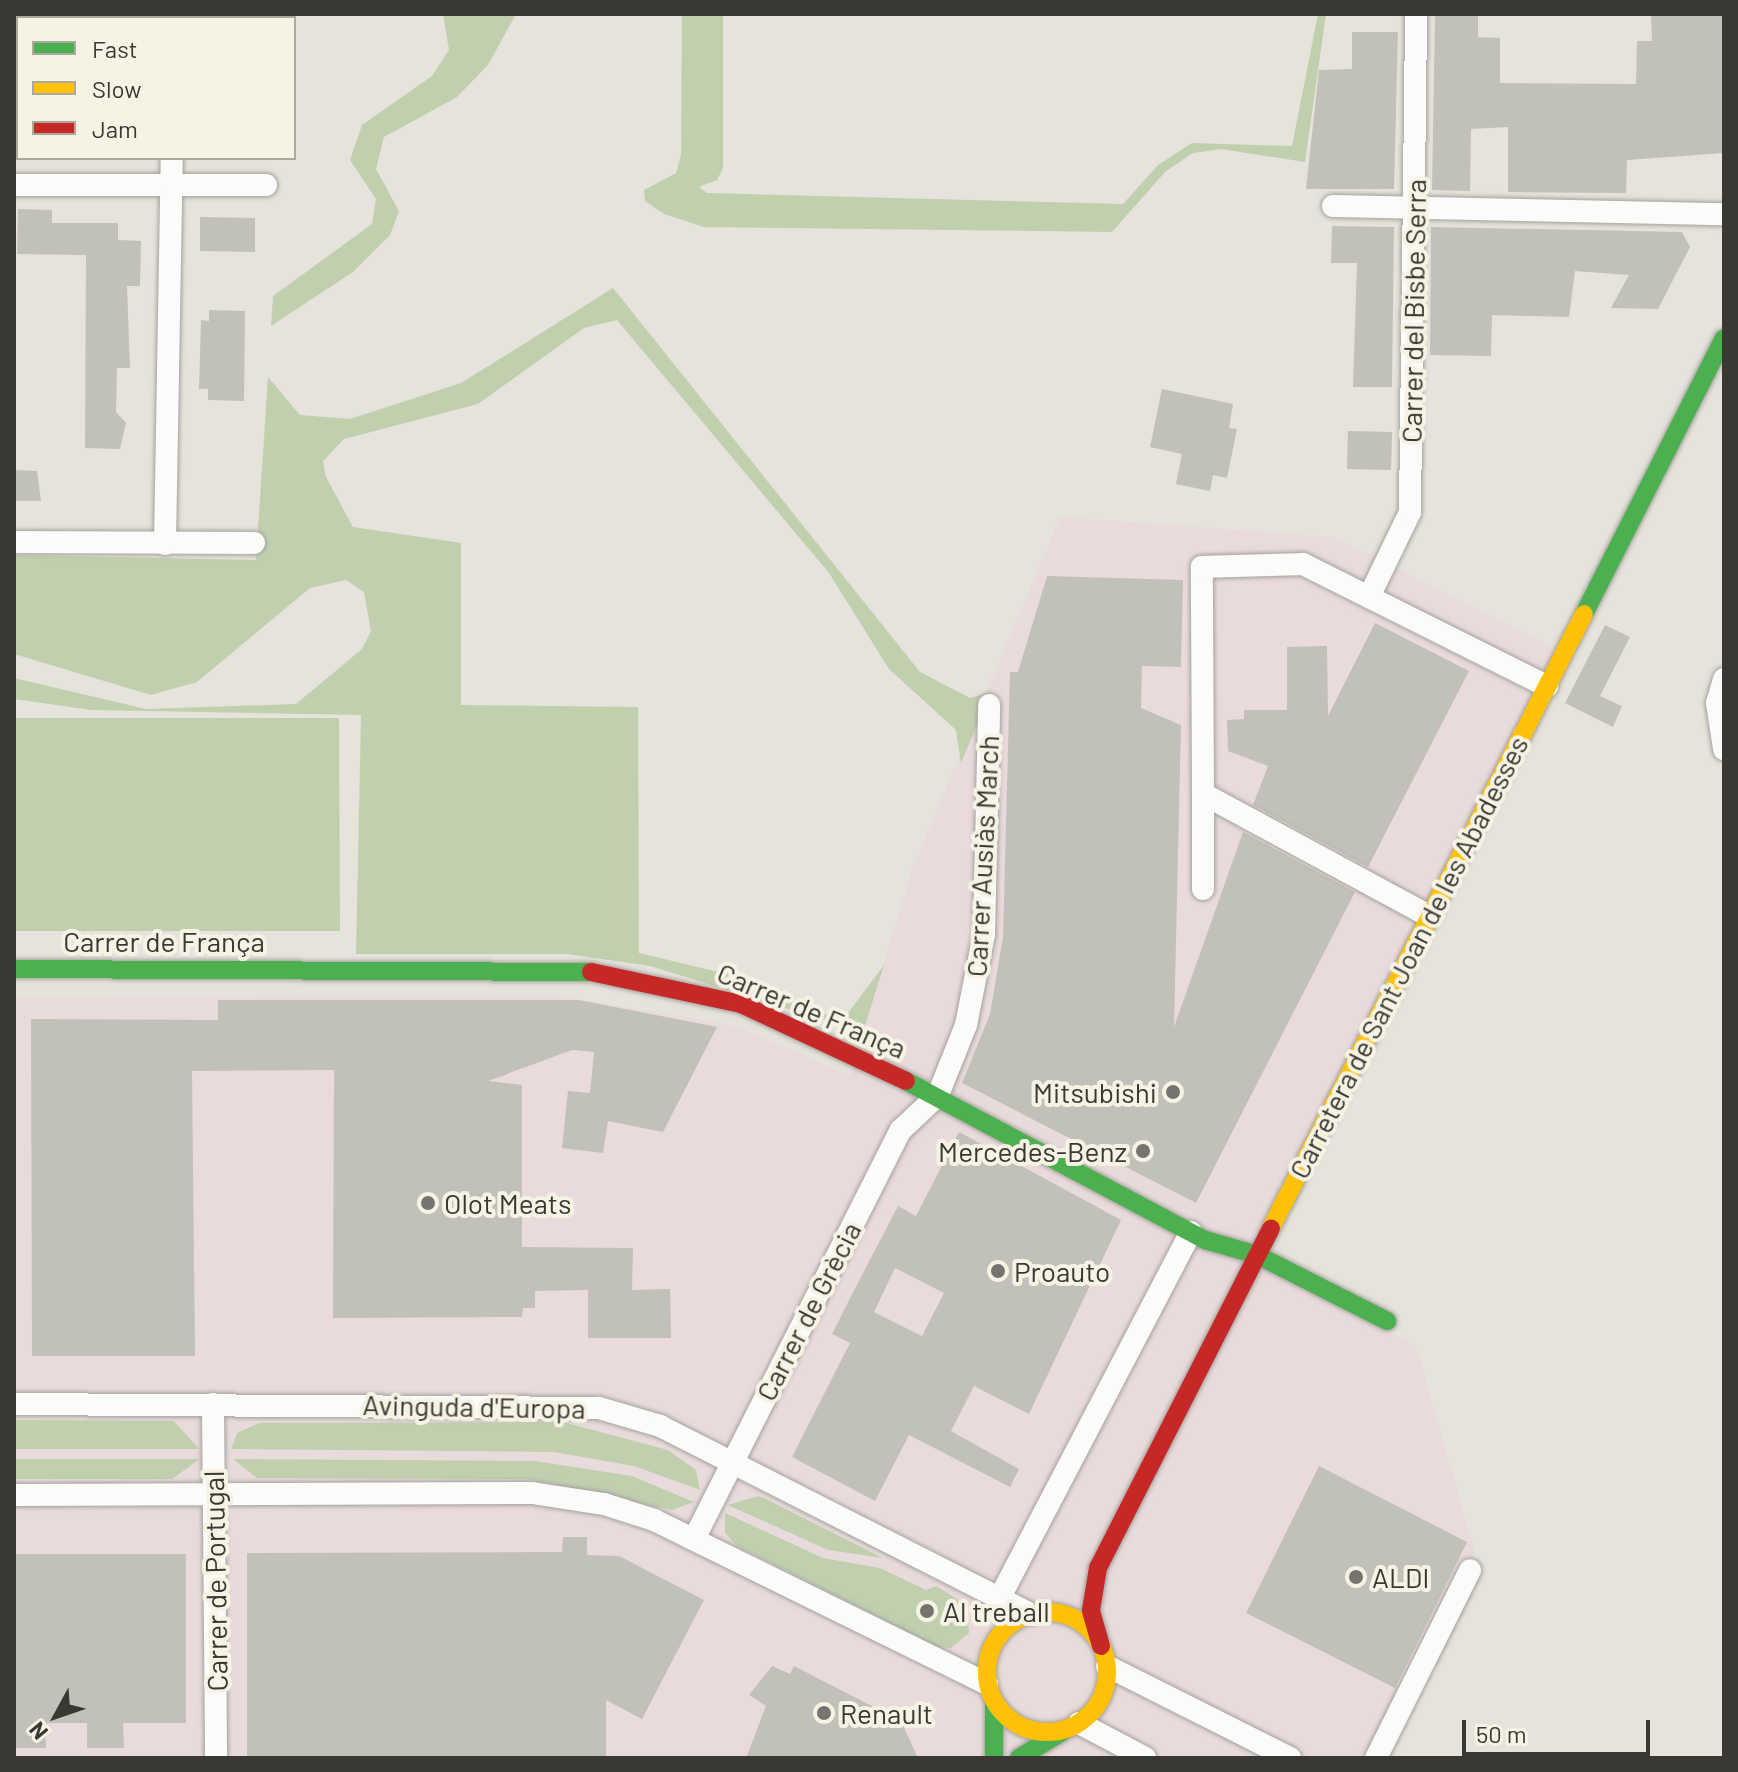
<!DOCTYPE html>
<meta charset="utf-8">
<style>
body{margin:0}
#map{position:relative;width:1738px;height:1772px;overflow:hidden;background:#e5e3db;font-family:Barlow,sans-serif}
div>[style]{position:absolute}
.industrial>*{inset:0;background:#e9dbdb}
.green>*{inset:0;background:#c0d0af}
.building>*{inset:0;background:#c1c0b9}
.roads{filter:drop-shadow(0 0 2px #a4a29c) drop-shadow(0 0 2px #a4a29c)}
.street>*{height:22px;margin:-11px;padding:0 11px;transform-origin:11px;border-radius:11px;background:#fbfbfa}
.fast>*{height:18px;margin:-9px;padding:0 9px;transform-origin:9px;border-radius:9px;background:#4caf50}
.slow>*{height:18px;margin:-9px;padding:0 9px;transform-origin:9px;border-radius:9px;background:#ffc107}
.slow>.ring{margin:-9px;padding:0;box-sizing:content-box;background:none;border:18px solid #ffc107;border-radius:50%}
.jam>*{height:18px;margin:-9px;padding:0 9px;transform-origin:9px;border-radius:9px;background:#c62828}
.dots>*{width:22px;height:22px;translate:-50% -50%;box-sizing:border-box;border:4px solid #f6f3e4;border-radius:50%}
span{translate:-50% -50%;white-space:nowrap;text-align:center;line-height:1.15;-webkit-text-stroke:8px #f6f3e4;paint-order:stroke}
.street-label{font-size:28px;color:#3a3833}
.poi-label{font-size:28px;color:#3a3833}
.right{translate:-100% -50%;text-align:right}
.left{translate:0 -50%;text-align:left}
.frame{position:absolute;inset:0;border:16px solid #3a3833;pointer-events:none}
.legend{position:absolute;left:16px;top:16px;width:280px;height:144px;box-sizing:border-box;background:#f6f3e4;border:2px solid #aba89d;margin:0;padding:10px 14px;list-style:none;font-size:24px;color:#3a3833}
.legend li{display:flex;align-items:center;gap:16px;height:40px}
.legend b{width:40px;border:2px solid #aba89d}
.north{position:absolute;left:16px;top:1676px;width:80px;height:80px;-webkit-text-stroke:6px #f6f3e4;paint-order:stroke;rotate:230deg;font-size:22px;font-weight:700;line-height:32px;text-align:center;color:#3a3833}
.north::after{content:'';display:block;margin:auto;width:28px;height:36px;background:#3a3833;clip-path:polygon(50% 0,100% 100%,50% 72%,0 100%)}
.scale{position:absolute;left:1462px;top:1720px;width:188px;height:36px;box-sizing:border-box;border:4px solid #3a3833;border-top:0;padding-left:10px;font-size:24px;line-height:28px;white-space:nowrap;color:#3a3833;-webkit-text-stroke:6px #f6f3e4;paint-order:stroke}
</style>
<div id="map">
<div class="industrial">
<div style="clip-path:polygon(1060px 517px,1334px 537px,1564px 653px,1253px 1264px,1416px 1346px,1475px 1553px,1367px 1758px,14px 1758px,14px 997px,555px 995px,737px 1026px,849px 1075px,913px 867px)"></div>
</div>
<div class="green">
<div style="clip-path:polygon(443px 14px,516px 14px,488px 65px,457px 97px,384px 137px,376px 169px,399px 211px,390px 235px,353px 272px,271px 326px,273px 296px,372px 224px,376px 199px,350px 160px,362px 125px,432px 76px,449px 50px)"></div>
<div style="clip-path:polygon(682px 14px,723px 14px,723px 168px,717px 180px,699px 187px,707px 193px,1123px 204px,1158px 165px,1192px 143px,1292px 146px,1318px 14px,1326px 14px,1305px 162px,1221px 149px,1193px 153px,1166px 171px,1112px 232px,704px 227px,664px 214px,645px 201px,644px 190px,676px 173px,681px 155px)"></div>
<div style="clip-path:polygon(613px 288px,920px 672px,970px 698px,991px 692px,961px 763px,956px 730px,889px 669px,829px 573px,617px 320px,584px 328px,478px 404px,344px 439px,323px 461px,326px 477px,353px 527px,461px 543px,461px 705px,638px 707px,639px 953px,731px 975px,842px 1021px,884px 965px,863px 1032px,650px 966px,567px 954px,356px 954px,361px 715px,91px 710px,14px 699px,14px 678px,146px 709px,296px 704px,362px 649px,371px 631px,364px 592px,346px 580px,310px 588px,197px 682px,151px 695px,14px 654px,14px 555px,256px 560px,268px 377px,300px 415px,350px 419px,461px 383px)"></div>
<div style="clip-path:polygon(14px 718px,339px 718px,340px 931px,14px 931px)"></div>
<div style="clip-path:polygon(14px 1420px,174px 1421px,199px 1449px,14px 1449px)"></div>
<div style="clip-path:polygon(563px 1422px,668px 1450px,696px 1470px,700px 1490px,634px 1466px,554px 1452px,231px 1449px,237px 1433px,259px 1423px)"></div>
<div style="clip-path:polygon(14px 1459px,200px 1459px,172px 1479px,14px 1479px)"></div>
<div style="clip-path:polygon(233px 1459px,535px 1461px,632px 1476px,694px 1502px,672px 1510px,527px 1479px,257px 1478px)"></div>
<div style="clip-path:polygon(758px 1496px,766px 1499px,883px 1558px,828px 1550px,728px 1505px)"></div>
<div style="clip-path:polygon(725px 1513px,823px 1558px,880px 1568px,926px 1590px,936px 1586px,967px 1605px,969px 1633px,951px 1648px,937px 1647px,737px 1546px,725px 1533px)"></div>
</div>
<div class="building">
<div style="clip-path:polygon(1435px 14px,1478px 14px,1478px 37px,1500px 38px,1500px 83px,1636px 84px,1637px 41px,1652px 41px,1651px 16px,1724px 14px,1724px 153px,1627px 160px,1626px 193px,1508px 192px,1508px 127px,1471px 129px,1470px 191px,1432px 190px)"></div>
<div style="clip-path:polygon(1352px 32px,1398px 32px,1394px 189px,1306px 189px,1319px 70px,1352px 69px)"></div>
<div style="clip-path:polygon(18px 209px,52px 210px,52px 223px,118px 223px,118px 240px,141px 241px,140px 286px,127px 286px,130px 368px,117px 368px,116px 412px,126px 423px,120px 449px,85px 448px,86px 255px,17px 254px)"></div>
<div style="clip-path:polygon(200px 217px,255px 218px,255px 252px,200px 251px)"></div>
<div style="clip-path:polygon(1332px 226px,1394px 227px,1392px 387px,1353px 387px,1357px 263px,1331px 263px)"></div>
<div style="clip-path:polygon(1431px 227px,1682px 232px,1690px 247px,1658px 309px,1611px 308px,1629px 275px,1575px 271px,1569px 317px,1492px 315px,1491px 356px,1430px 355px)"></div>
<div style="clip-path:polygon(209px 310px,245px 311px,244px 401px,208px 400px,208px 389px,199px 389px,201px 320px,209px 321px)"></div>
<div style="clip-path:polygon(1162px 389px,1233px 404px,1229px 428px,1237px 429px,1227px 478px,1213px 475px,1210px 491px,1176px 484px,1182px 454px,1150px 447px)"></div>
<div style="clip-path:polygon(1348px 431px,1392px 432px,1391px 470px,1347px 469px)"></div>
<div style="clip-path:polygon(14px 470px,37px 471px,41px 501px,14px 501px)"></div>
<div style="clip-path:polygon(1047px 576px,1183px 580px,1181px 667px,1142px 666px,1141px 708px,1181px 725px,1174px 1027px,1243px 832px,1355px 892px,1196px 1203px,962px 1083px,990px 1014px,1003px 937px,1010px 672px,1018px 672px)"></div>
<div style="clip-path:polygon(1375px 623px,1469px 671px,1368px 867px,1253px 805px,1268px 766px,1228px 751px,1227px 720px,1244px 719px,1244px 710px,1287px 710px,1287px 647px,1327px 646px,1328px 716px)"></div>
<div style="clip-path:polygon(1605px 625px,1630px 637px,1600px 696px,1622px 706px,1613px 727px,1565px 703px)"></div>
<div style="clip-path:polygon(218px 1000px,579px 1000px,717px 1027px,663px 1132px,608px 1121px,603px 1153px,562px 1148px,568px 1091px,590px 1093px,594px 1052px,572px 1050px,488px 1081px,522px 1085px,522px 1247px,633px 1248px,632px 1290px,670px 1289px,671px 1338px,588px 1338px,588px 1290px,535px 1291px,535px 1308px,523px 1308px,522px 1317px,333px 1318px,334px 1070px,192px 1071px,195px 1356px,32px 1356px,31px 1019px,218px 1020px)"></div>
<div style="clip-path:polygon(evenodd,959px 1132px,1121px 1220px,1029px 1414px,974px 1386px,951px 1431px,1019px 1469px,1010px 1487px,909px 1435px,875px 1501px,792px 1457px,850px 1343px,832px 1334px,849px 1300px,898px 1206px,916px 1216px,959px 1132px,895px 1268px,944px 1293px,922px 1336px,874px 1312px,895px 1268px)"></div>
<div style="clip-path:polygon(1319px 1466px,1467px 1542px,1395px 1688px,1246px 1613px)"></div>
<div style="clip-path:polygon(563px 1537px,587px 1537px,587px 1555px,619px 1556px,704px 1600px,642px 1719px,606px 1700px,606px 1758px,247px 1758px,247px 1553px,562px 1552px)"></div>
<div style="clip-path:polygon(14px 1554px,186px 1554px,186px 1723px,123px 1723px,124px 1748px,87px 1748px,87px 1723px,45px 1723px,46px 1748px,14px 1748px)"></div>
<div style="clip-path:polygon(772px 1666px,790px 1674px,794px 1666px,901px 1721px,918px 1758px,746px 1758px,766px 1706px,749px 1695px)"></div>
</div>
<div class="roads">
<div class="street">
<div style="left:176px;top:18px;width:4px;rotate:-90deg"></div>
<div style="left:14px;top:185px;width:252px"></div>
<div style="left:1333px;top:206px;width:391px;rotate:1.2deg"></div>
<div style="left:14px;top:542px;width:240px;rotate:0.2deg"></div>
<div style="left:165px;top:544px;width:386px;rotate:-89deg"></div>
<div style="left:1369px;top:597px;width:94px;rotate:-64.2deg"></div>
<div style="left:1410px;top:512px;width:498px;rotate:-89.3deg"></div>
<div style="left:1724px;top:679px;width:25px;rotate:106deg"></div>
<div style="left:1717px;top:703px;width:47px;rotate:81.3deg"></div>
<div style="left:1203px;top:794px;width:95px;rotate:90deg"></div>
<div style="left:1429px;top:916px;width:257px;rotate:-151.6deg"></div>
<div style="left:1203px;top:794px;width:227px;rotate:-90.3deg"></div>
<div style="left:1202px;top:567px;width:101px;rotate:-1.7deg"></div>
<div style="left:1303px;top:564px;width:273px;rotate:26.6deg"></div>
<div style="left:14px;top:1404px;width:585px;rotate:0.39deg"></div>
<div style="left:599px;top:1408px;width:64px;rotate:16.4deg"></div>
<div style="left:660px;top:1426px;width:415px;rotate:26.9deg"></div>
<div style="left:213px;top:1404px;width:354px;rotate:89.5deg"></div>
<div style="left:14px;top:1495px;width:518px;rotate:-0.22deg"></div>
<div style="left:532px;top:1493px;width:73px;rotate:8.7deg"></div>
<div style="left:604px;top:1504px;width:52px;rotate:17.7deg"></div>
<div style="left:654px;top:1520px;width:371px;rotate:26.2deg"></div>
<div style="left:694px;top:1539px;width:458px;rotate:-63.2deg"></div>
<div style="left:901px;top:1130px;width:51px;rotate:-43.4deg"></div>
<div style="left:938px;top:1095px;width:75px;rotate:-68.2deg"></div>
<div style="left:966px;top:1025px;width:93px;rotate:-78.8deg"></div>
<div style="left:984px;top:934px;width:229px;rotate:-88.7deg"></div>
<div style="left:999px;top:1599px;width:414px;rotate:-62.4deg"></div>
<div style="left:1107px;top:1666px;width:205px;rotate:26.7deg"></div>
<div style="left:1079px;top:1723px;width:75px;rotate:27.9deg"></div>
<div style="left:1376px;top:1758px;width:210px;rotate:-63.4deg"></div>
</div>
<div class="fast">
<div style="left:1584px;top:614px;width:309px;rotate:-63.1deg"></div>
<div style="left:14px;top:969px;width:577px;rotate:0.3deg"></div>
<div style="left:906px;top:1081px;width:339px;rotate:28deg"></div>
<div style="left:1205px;top:1240px;width:54px;rotate:16.1deg"></div>
<div style="left:1257px;top:1255px;width:146px;rotate:26.9deg"></div>
<div style="left:994px;top:1702px;width:56px;rotate:90deg"></div>
<div style="left:1019px;top:1758px;width:54px;rotate:-31.3deg"></div>
</div>
<div class="slow">
<div style="left:1271px;top:1228px;width:689px;rotate:-62.99deg"></div>
<div class="ring" style="left:987px;top:1612px;width:102px;height:102px"></div>
</div>
<div class="jam">
<div style="left:591px;top:972px;width:153px;rotate:12deg"></div>
<div style="left:741px;top:1004px;width:182px;rotate:25deg"></div>
<div style="left:1101px;top:1646px;width:37px;rotate:-106deg"></div>
<div style="left:1091px;top:1610px;width:43px;rotate:-80.5deg"></div>
<div style="left:1098px;top:1568px;width:381px;rotate:-63deg"></div>
</div>
</div>
<div class="dots">
<div style="left:1173px;top:1092px;background:#76746e"></div>
<div style="left:1143px;top:1151px;background:#76746e"></div>
<div style="left:428px;top:1203px;background:#76746e"></div>
<div style="left:998px;top:1271px;background:#76746e"></div>
<div style="left:1356px;top:1577px;background:#76746e"></div>
<div style="left:927px;top:1611px;background:#76746e"></div>
<div style="left:824px;top:1713px;background:#76746e"></div>
</div>
<div class="street-label">
<span style="left:1413px;top:311px;rotate:-89deg">Carrer del Bisbe Serra</span>
<span style="left:982px;top:856px;rotate:-87deg">Carrer Ausiàs March</span>
<span style="left:164px;top:941px">Carrer de França</span>
<span style="left:1408px;top:957px;rotate:-63deg">Carretera de Sant Joan de les Abadesses</span>
<span style="left:812px;top:1010px;rotate:23deg">Carrer de França</span>
<span style="left:808px;top:1311px;rotate:-63deg">Carrer de Grècia</span>
<span style="left:474px;top:1406px;rotate:1deg">Avinguda d'Europa</span>
<span style="left:215px;top:1581px;rotate:-91deg">Carrer de Portugal</span>
</div>
<div class="poi-label">
<span class="right" style="left:1157px;top:1092px">Mitsubishi</span>
<span class="right" style="left:1127px;top:1151px">Mercedes-Benz</span>
<span class="left" style="left:444px;top:1203px">Olot Meats</span>
<span class="left" style="left:1014px;top:1271px">Proauto</span>
<span class="left" style="left:1372px;top:1577px">ALDI</span>
<span class="left" style="left:943px;top:1611px">Al treball</span>
<span class="left" style="left:840px;top:1713px">Renault</span>
</div>
<div class="frame"></div>
<ul class="legend">
<li><b style="height:10px;background:#4caf50"></b>Fast</li>
<li><b style="height:10px;background:#ffc107"></b>Slow</li>
<li><b style="height:10px;background:#c62828"></b>Jam</li>
</ul>
<div class="north">N</div>
<div class="scale">50 m</div>
</div>
